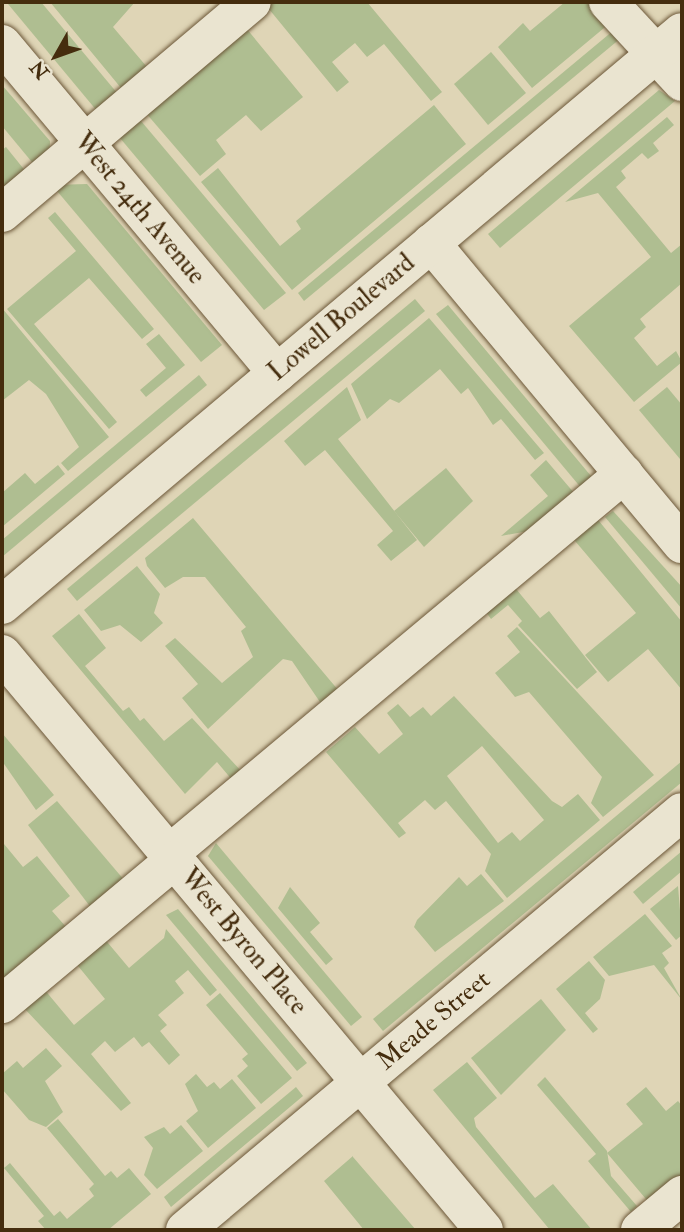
<!DOCTYPE html>
<style>
body{margin:0}
#map{position:relative;width:684px;height:1232px;overflow:hidden;background:#dfd5b6;font-family:"IM FELL Double Pica",serif}
div>[style]{position:absolute}
.green>*{inset:0;background:#afbe91}
.roads{filter:drop-shadow(0 0 2px #6c5738) drop-shadow(0 0 2px #6c5738)}
.minor>*{height:38px;margin:-19px;padding:0 19px;transform-origin:19px;border-radius:19px;background:#eae4d0}
span{translate:-50% -50%;white-space:nowrap;text-align:center;line-height:1.15;-webkit-text-stroke:5px #eae4d0;paint-order:stroke}
.street-label{font-size:26px;color:#452d0e}
.frame{position:absolute;inset:0;border:4px solid #452d0e;pointer-events:none}
.north{position:absolute;left:21px;top:21px;width:70px;height:70px;-webkit-text-stroke:5px #eae4d0;paint-order:stroke;rotate:230deg;font-size:19px;font-weight:700;line-height:28px;text-align:center;color:#452d0e}
.north::after{content:'';display:block;margin:auto;width:24px;height:32px;background:#452d0e;clip-path:polygon(50% 0,100% 100%,50% 72%,0 100%)}
</style>
<div id="map">
<div class="green">
<div style="clip-path:polygon(41px 2px,123px 100px,102px 117px,8px 4px)"></div>
<div style="clip-path:polygon(50px 2px,135px 2px,113px 27px,147px 67px,121px 88px)"></div>
<div style="clip-path:polygon(367px 2px,442px 92px,431px 101px,384px 44px,367px 57px,355px 43px,332px 62px,349px 82px,337px 92px,264px 3px)"></div>
<div style="clip-path:polygon(565px 2px,592px 2px,610px 23px,532px 88px,498px 47px,523px 23px,530px 31px)"></div>
<div style="clip-path:polygon(620px 25px,627px 33px,304px 301px,298px 293px)"></div>
<div style="clip-path:polygon(246px 28px,303px 97px,261px 131px,246px 115px,216px 140px,226px 154px,200px 176px,145px 112px)"></div>
<div style="clip-path:polygon(491px 52px,526px 93px,488px 125px,454px 84px)"></div>
<div style="clip-path:polygon(2px 85px,50px 141px,49px 166px,41px 173px,2px 126px)"></div>
<div style="clip-path:polygon(659px 90px,675px 101px,500px 248px,488px 234px)"></div>
<div style="clip-path:polygon(434px 105px,466px 144px,292px 290px,201px 182px,218px 168px,280px 246px,301px 229px,296px 221px)"></div>
<div style="clip-path:polygon(136px 115px,286px 293px,264px 310px,115px 132px)"></div>
<div style="clip-path:polygon(667px 117px,674px 125px,653px 143px,659px 151px,648px 159px,642px 153px,621px 171px,626px 178px,616px 187px,671px 253px,682px 244px,682px 283px,640px 319px,646px 327px,634px 338px,657px 366px,676px 351px,682px 362px,634px 402px,569px 326px,651px 257px,598px 193px,565px 202px)"></div>
<div style="clip-path:polygon(6px 147px,31px 178px,2px 202px,2px 150px)"></div>
<div style="clip-path:polygon(87px 184px,222px 345px,201px 362px,52px 185px)"></div>
<div style="clip-path:polygon(55px 212px,154px 329px,142px 339px,89px 278px,34px 324px,117px 422px,109px 429px,7px 309px,76px 251px,48px 218px)"></div>
<div style="clip-path:polygon(415px 299px,425px 311px,77px 601px,67px 589px)"></div>
<div style="clip-path:polygon(448px 305px,591px 476px,582px 489px,436px 314px)"></div>
<div style="clip-path:polygon(2px 308px,109px 437px,68px 471px,61px 463px,79px 447px,46px 394px,29px 380px,2px 401px)"></div>
<div style="clip-path:polygon(429px 318px,544px 453px,535px 460px,501px 419px,493px 425px,468px 388px,461px 394px,440px 369px,399px 403px,390px 399px,367px 419px,351px 384px)"></div>
<div style="clip-path:polygon(159px 334px,185px 365px,146px 397px,140px 390px,166px 368px,146px 344px)"></div>
<div style="clip-path:polygon(199px 375px,207px 385px,2px 557px,2px 540px)"></div>
<div style="clip-path:polygon(347px 387px,361px 420px,338px 439px,417px 540px,391px 561px,377px 545px,393px 531px,325px 450px,305px 466px,284px 441px)"></div>
<div style="clip-path:polygon(667px 387px,682px 405px,680px 459px,639px 410px)"></div>
<div style="clip-path:polygon(546px 460px,575px 494px,534px 530px,501px 536px,548px 496px,530px 475px)"></div>
<div style="clip-path:polygon(58px 465px,65px 474px,2px 527px,2px 493px,25px 473px,35px 484px)"></div>
<div style="clip-path:polygon(446px 468px,473px 501px,424px 547px,394px 511px)"></div>
<div style="clip-path:polygon(613px 511px,682px 587px,682px 609px,605px 517px)"></div>
<div style="clip-path:polygon(594px 515px,682px 622px,682px 690px,648px 649px,608px 682px,585px 655px,636px 613px,570px 535px)"></div>
<div style="clip-path:polygon(193px 518px,339px 691px,322px 705px,292px 661px,283px 659px,208px 729px,182px 698px,198px 684px,165px 646px,175px 638px,222px 683px,253px 657px,241px 631px,246px 627px,205px 577px,183px 577px,165px 588px,147px 566px,145px 558px)"></div>
<div style="clip-path:polygon(137px 566px,160px 594px,154px 613px,163px 623px,141px 642px,120px 625px,101px 631px,84px 610px)"></div>
<div style="clip-path:polygon(512px 584px,540px 618px,549px 611px,597px 672px,577px 689px,518px 625px,522px 621px,508px 605px,491px 619px,483px 608px)"></div>
<div style="clip-path:polygon(79px 614px,106px 648px,85px 666px,123px 711px,129px 707px,140px 721px,144px 718px,164px 741px,192px 718px,243px 773px,233px 781px,217px 762px,185px 794px,52px 636px)"></div>
<div style="clip-path:polygon(517px 627px,654px 775px,603px 817px,591px 803px,602px 777px,529px 692px,515px 697px,495px 673px,520px 652px,507px 636px)"></div>
<div style="clip-path:polygon(evenodd,454px 696px,552px 801px,562px 807px,578px 794px,600px 820px,507px 898px,485px 871px,491px 854px,446px 801px,435px 810px,425px 800px,398px 823px,406px 833px,399px 838px,326px 752px,355px 727px,379px 754px,403px 734px,387px 713px,398px 704px,410px 717px,423px 707px,431px 716px,454px 696px,482px 746px,544px 820px,520px 841px,512px 832px,498px 843px,447px 776px,482px 746px)"></div>
<div style="clip-path:polygon(2px 733px,54px 795px,36px 810px,2px 761px)"></div>
<div style="clip-path:polygon(682px 761px,682px 782px,383px 1031px,373px 1019px)"></div>
<div style="clip-path:polygon(57px 801px,125px 881px,92px 909px,28px 825px)"></div>
<div style="clip-path:polygon(216px 843px,362px 1017px,351px 1026px,208px 856px)"></div>
<div style="clip-path:polygon(4px 844px,23px 867px,37px 856px,70px 896px,52px 911px,67px 928px,2px 983px)"></div>
<div style="clip-path:polygon(682px 851px,682px 871px,643px 904px,633px 892px)"></div>
<div style="clip-path:polygon(481px 874px,504px 901px,435px 952px,414px 927px,417px 920px,459px 877px,467px 886px)"></div>
<div style="clip-path:polygon(678px 886px,682px 935px,676px 940px,650px 909px)"></div>
<div style="clip-path:polygon(290px 887px,320px 923px,310px 932px,333px 959px,326px 965px,278px 908px)"></div>
<div style="clip-path:polygon(178px 909px,307px 1063px,297px 1071px,166px 915px)"></div>
<div style="clip-path:polygon(645px 914px,672px 946px,662px 953px,669px 963px,664px 968px,682px 1000px,654px 965px,609px 976px,593px 957px)"></div>
<div style="clip-path:polygon(166px 929px,217px 990px,210px 996px,188px 970px,175px 981px,184px 993px,158px 1015px,167px 1025px,160px 1031px,180px 1055px,169px 1065px,149px 1042px,142px 1047px,134px 1037px,115px 1052px,105px 1041px,91px 1054px,131px 1103px,121px 1111px,23px 1007px,44px 989px,74px 1025px,105px 999px,74px 961px,103px 937px,129px 968px,164px 938px)"></div>
<div style="clip-path:polygon(589px 961px,605px 980px,600px 999px,585px 1013px,598px 1029px,593px 1033px,556px 989px)"></div>
<div style="clip-path:polygon(220px 993px,292px 1078px,261px 1104px,237px 1076px,248px 1066px,242px 1059px,248px 1054px,206px 1005px)"></div>
<div style="clip-path:polygon(541px 999px,566px 1030px,501px 1095px,471px 1058px)"></div>
<div style="clip-path:polygon(46px 1048px,62px 1066px,45px 1081px,63px 1112px,46px 1127px,29px 1120px,2px 1089px,2px 1074px,17px 1061px,23px 1068px)"></div>
<div style="clip-path:polygon(467px 1062px,497px 1098px,474px 1118px,476px 1127px,535px 1198px,553px 1184px,592px 1230px,550px 1230px,433px 1090px)"></div>
<div style="clip-path:polygon(196px 1074px,207px 1087px,214px 1082px,220px 1089px,232px 1079px,256px 1108px,208px 1148px,186px 1121px,198px 1111px,185px 1084px)"></div>
<div style="clip-path:polygon(545px 1077px,607px 1151px,611px 1176px,637px 1206px,631px 1212px,588px 1161px,596px 1154px,537px 1085px)"></div>
<div style="clip-path:polygon(296px 1087px,303px 1096px,171px 1207px,164px 1197px)"></div>
<div style="clip-path:polygon(646px 1087px,666px 1111px,678px 1101px,682px 1106px,682px 1179px,651px 1205px,607px 1153px,643px 1124px,626px 1104px)"></div>
<div style="clip-path:polygon(58px 1119px,105px 1176px,111px 1171px,117px 1178px,129px 1168px,151px 1194px,108px 1230px,46px 1230px,38px 1221px,44px 1216px,4px 1168px,10px 1163px,54px 1216px,60px 1211px,67px 1219px,94px 1196px,89px 1189px,94px 1184px,47px 1128px)"></div>
<div style="clip-path:polygon(181px 1125px,203px 1151px,157px 1189px,144px 1175px,153px 1148px,144px 1137px,164px 1127px,170px 1134px)"></div>
<div style="clip-path:polygon(353px 1156px,353px 1157px,416px 1230px,364px 1230px,324px 1181px)"></div>
</div>
<div class="roads">
<div class="minor">
<div style="left:608px;top:2px;width:109px;rotate:47.2deg"></div>
<div style="left:2px;top:44px;width:429px;rotate:50.1deg"></div>
<div style="left:2px;top:213px;width:327px;rotate:-40.2deg"></div>
<div style="left:431px;top:243px;width:392px;rotate:50.2deg"></div>
<div style="left:2px;top:605px;width:889px;rotate:-40.12deg"></div>
<div style="left:2px;top:654px;width:751px;rotate:50.08deg"></div>
<div style="left:169px;top:854px;width:593px;rotate:-39.87deg"></div>
<div style="left:2px;top:1004px;width:224px;rotate:-39.9deg"></div>
<div style="left:185px;top:1230px;width:649px;rotate:-40.07deg"></div>
<div style="left:640px;top:1230px;width:55px;rotate:-39.8deg"></div>
</div>
</div>
<div class="street-label">
<span style="left:139px;top:209px;rotate:50deg">West 24th Avenue</span>
<span style="left:342px;top:318px;rotate:-40deg">Lowell Boulevard</span>
<span style="left:243px;top:942px;rotate:50deg">West Byron Place</span>
<span style="left:434px;top:1021px;rotate:-40deg">Meade Street</span>
</div>
<div class="frame"></div>
<div class="north">N</div>
</div>
